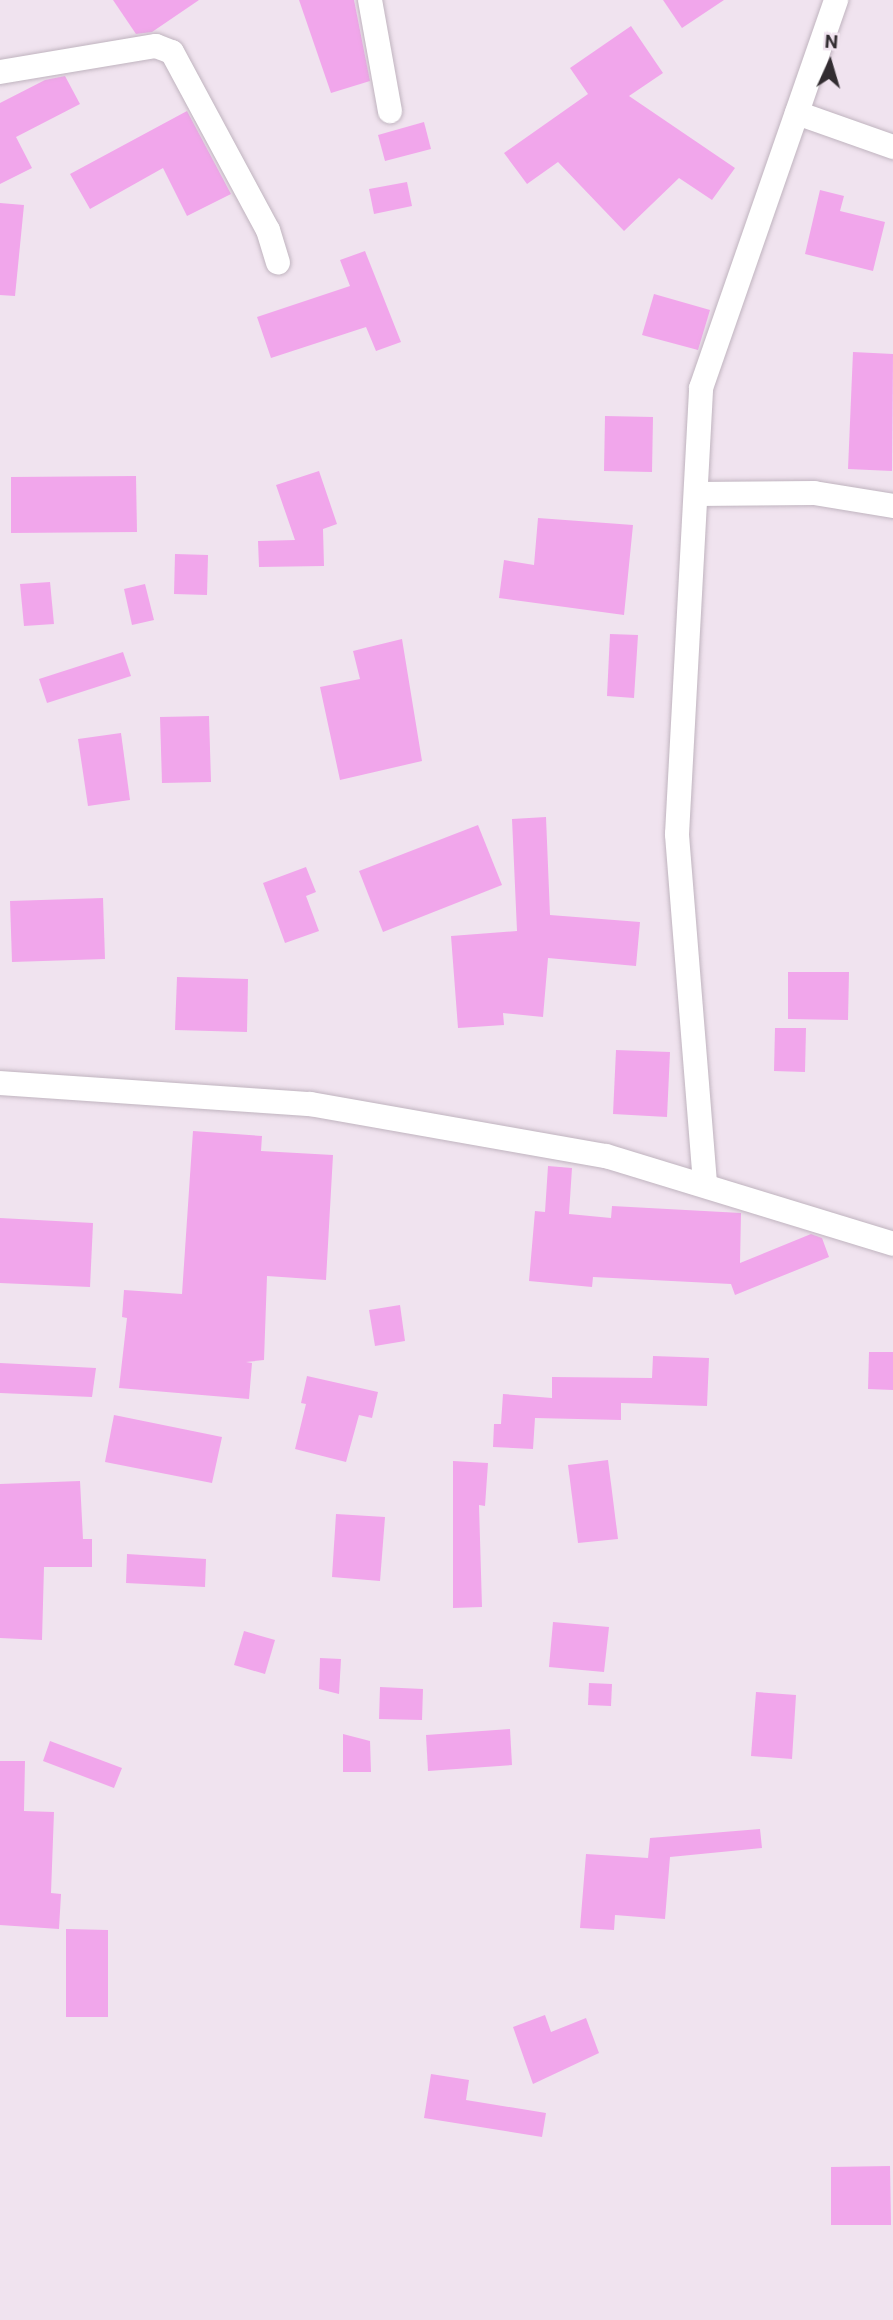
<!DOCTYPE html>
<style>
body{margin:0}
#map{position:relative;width:893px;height:2320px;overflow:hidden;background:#f0e3ef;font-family:Roboto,sans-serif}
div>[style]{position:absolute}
.building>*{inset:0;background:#f1a6eb}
.roads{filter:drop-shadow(0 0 2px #c0b4bf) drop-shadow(0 0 2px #c0b4bf)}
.street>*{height:24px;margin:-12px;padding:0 12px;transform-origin:12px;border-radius:12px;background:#fff}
span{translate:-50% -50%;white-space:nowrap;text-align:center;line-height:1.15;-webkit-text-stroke:5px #f0e3ef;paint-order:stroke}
.north{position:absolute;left:795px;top:28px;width:70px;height:70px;-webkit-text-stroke:5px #f0e3ef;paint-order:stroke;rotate:4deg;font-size:19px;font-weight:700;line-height:28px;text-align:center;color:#322d31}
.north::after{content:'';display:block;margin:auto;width:24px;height:32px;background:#322d31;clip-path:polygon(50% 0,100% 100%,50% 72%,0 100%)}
</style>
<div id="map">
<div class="building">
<div style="clip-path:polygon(113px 0,199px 0,152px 32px,136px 34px)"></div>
<div style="clip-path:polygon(299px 0,354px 0,370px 81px,331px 93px)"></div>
<div style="clip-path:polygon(663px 0,724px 0,682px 28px)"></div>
<div style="clip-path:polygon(631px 26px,663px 73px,629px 96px,735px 168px,712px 200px,679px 178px,624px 231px,558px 162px,527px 184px,504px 153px,588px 94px,570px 68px)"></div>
<div style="clip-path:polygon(65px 76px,80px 104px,16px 137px,32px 168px,0 184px,0 103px,45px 80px)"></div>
<div style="clip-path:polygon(187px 111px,231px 194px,187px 216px,163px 168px,90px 209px,70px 174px)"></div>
<div style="clip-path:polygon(424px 122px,431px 149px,385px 161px,378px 135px)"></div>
<div style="clip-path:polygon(407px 182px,412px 206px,374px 214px,369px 189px)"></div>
<div style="clip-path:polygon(820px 190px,844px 196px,840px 211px,885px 222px,873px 271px,805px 254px)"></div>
<div style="clip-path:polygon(0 203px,24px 205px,15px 296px,0 295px)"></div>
<div style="clip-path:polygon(365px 251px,401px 342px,376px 351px,366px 327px,271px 358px,257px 317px,350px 286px,340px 260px)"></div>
<div style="clip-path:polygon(654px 294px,710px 310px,698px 350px,642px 335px)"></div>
<div style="clip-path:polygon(853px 352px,893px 354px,892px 471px,848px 469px)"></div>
<div style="clip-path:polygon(605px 416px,653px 417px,652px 472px,604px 471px)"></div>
<div style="clip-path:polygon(319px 471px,337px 524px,323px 529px,324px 566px,259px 567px,258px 541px,295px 540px,276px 485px)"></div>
<div style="clip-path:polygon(136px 476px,137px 532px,11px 533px,11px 477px)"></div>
<div style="clip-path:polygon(538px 518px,633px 525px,624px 615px,499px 598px,504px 560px,534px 565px)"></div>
<div style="clip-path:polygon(175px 554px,208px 555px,207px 595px,174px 594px)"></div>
<div style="clip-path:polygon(50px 582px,54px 624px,24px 626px,20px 584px)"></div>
<div style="clip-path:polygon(145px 584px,154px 620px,132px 625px,124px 589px)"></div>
<div style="clip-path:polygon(610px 634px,638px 635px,634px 698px,607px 696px)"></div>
<div style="clip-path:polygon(402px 639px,422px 761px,340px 780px,320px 687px,360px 679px,353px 651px)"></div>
<div style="clip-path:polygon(123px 652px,131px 676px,47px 703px,39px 679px)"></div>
<div style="clip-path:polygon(209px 716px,211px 782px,162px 783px,160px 717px)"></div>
<div style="clip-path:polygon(121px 733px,130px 800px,88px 806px,78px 739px)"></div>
<div style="clip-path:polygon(546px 817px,550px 915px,640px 922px,636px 966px,548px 958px,543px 1017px,503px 1013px,504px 1025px,458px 1028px,451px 936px,517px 931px,512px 819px)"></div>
<div style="clip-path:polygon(478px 825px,502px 885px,383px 932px,359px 871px)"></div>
<div style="clip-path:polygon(306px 867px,316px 892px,306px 896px,319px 931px,285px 943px,263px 883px)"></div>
<div style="clip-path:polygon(103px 898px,105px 959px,12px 962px,10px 901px)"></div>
<div style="clip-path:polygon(788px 972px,849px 972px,848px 1020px,788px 1019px)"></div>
<div style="clip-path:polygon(177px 977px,248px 979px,247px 1032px,175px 1030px)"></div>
<div style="clip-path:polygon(775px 1028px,806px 1028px,805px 1072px,774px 1071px)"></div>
<div style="clip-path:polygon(616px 1050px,670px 1052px,667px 1117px,613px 1114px)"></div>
<div style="clip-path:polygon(193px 1131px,262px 1136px,261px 1151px,333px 1155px,326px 1280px,267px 1276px,264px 1360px,246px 1362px,252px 1363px,249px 1399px,119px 1388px,127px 1318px,122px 1317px,124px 1290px,182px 1294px)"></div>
<div style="clip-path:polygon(548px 1166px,572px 1168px,569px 1214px,611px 1218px,612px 1206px,741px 1213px,740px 1263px,811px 1234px,822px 1238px,829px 1257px,735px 1295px,731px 1284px,593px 1277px,592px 1287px,529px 1281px,535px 1211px,545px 1212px)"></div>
<div style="clip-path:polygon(0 1218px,93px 1223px,90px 1287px,0 1283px)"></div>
<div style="clip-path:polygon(400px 1305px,405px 1341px,375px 1346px,369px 1310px)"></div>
<div style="clip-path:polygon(869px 1352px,893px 1352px,893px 1390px,868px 1389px)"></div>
<div style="clip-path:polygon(653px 1356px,709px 1358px,707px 1406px,621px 1403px,621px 1420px,535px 1418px,533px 1449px,493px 1447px,494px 1424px,501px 1424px,503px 1394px,552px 1398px,552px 1377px,652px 1378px)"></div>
<div style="clip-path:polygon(0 1363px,96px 1368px,92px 1397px,0 1393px)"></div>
<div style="clip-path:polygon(307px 1376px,378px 1392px,372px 1418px,359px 1415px,346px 1462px,295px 1449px,306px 1404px,301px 1403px)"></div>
<div style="clip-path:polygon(114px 1415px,222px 1437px,212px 1483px,105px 1462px)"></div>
<div style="clip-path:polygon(608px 1460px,618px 1539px,578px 1543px,568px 1465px)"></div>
<div style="clip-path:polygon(453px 1461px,488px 1463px,485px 1506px,479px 1505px,482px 1607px,453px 1608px)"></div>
<div style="clip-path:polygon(80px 1481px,83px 1539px,92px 1539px,92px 1567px,44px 1567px,42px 1640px,0 1638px,0 1484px)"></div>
<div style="clip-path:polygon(336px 1514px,385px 1517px,380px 1581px,332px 1577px)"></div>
<div style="clip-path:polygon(127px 1554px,206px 1559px,205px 1587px,126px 1583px)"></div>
<div style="clip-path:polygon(553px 1622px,609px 1627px,604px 1672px,549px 1667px)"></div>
<div style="clip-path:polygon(244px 1631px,275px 1640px,265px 1674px,234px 1665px)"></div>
<div style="clip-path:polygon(320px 1658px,341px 1659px,339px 1694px,319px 1689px)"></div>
<div style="clip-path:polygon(589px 1683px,612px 1684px,611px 1706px,588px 1705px)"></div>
<div style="clip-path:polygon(380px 1687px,423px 1689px,422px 1720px,379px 1719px)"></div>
<div style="clip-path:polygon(756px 1692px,796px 1695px,792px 1759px,751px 1756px)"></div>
<div style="clip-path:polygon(510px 1729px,512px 1765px,428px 1771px,426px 1735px)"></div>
<div style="clip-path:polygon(343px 1734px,370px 1741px,371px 1772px,343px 1772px)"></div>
<div style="clip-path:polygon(50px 1741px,122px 1768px,114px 1788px,43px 1761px)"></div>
<div style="clip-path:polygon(0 1761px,25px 1761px,24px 1811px,54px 1812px,51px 1893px,61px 1894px,59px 1929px,0 1925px)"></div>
<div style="clip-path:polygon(760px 1829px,762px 1848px,670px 1857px,665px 1919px,615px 1915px,614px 1930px,580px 1928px,586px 1854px,648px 1858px,650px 1838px)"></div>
<div style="clip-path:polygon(66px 1929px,108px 1930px,108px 2017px,66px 2017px)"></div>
<div style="clip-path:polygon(545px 2015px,551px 2032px,586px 2018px,599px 2053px,533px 2084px,513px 2027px)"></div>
<div style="clip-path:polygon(431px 2074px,469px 2080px,466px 2100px,546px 2113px,542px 2137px,424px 2118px)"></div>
<div style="clip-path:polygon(890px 2166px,891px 2225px,831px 2225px,831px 2167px)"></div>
</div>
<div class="roads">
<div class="street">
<div style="left:370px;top:0;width:113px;rotate:79.8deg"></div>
<div style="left:0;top:72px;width:158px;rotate:-9.5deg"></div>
<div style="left:156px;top:46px;width:17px;rotate:21deg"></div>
<div style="left:172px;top:52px;width:202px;rotate:61.7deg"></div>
<div style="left:268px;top:230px;width:34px;rotate:73deg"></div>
<div style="left:797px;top:113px;width:102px;rotate:19.5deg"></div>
<div style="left:696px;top:494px;width:118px;rotate:-0.5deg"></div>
<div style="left:814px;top:493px;width:80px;rotate:9.3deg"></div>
<div style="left:0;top:1083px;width:311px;rotate:3.9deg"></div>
<div style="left:310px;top:1104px;width:301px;rotate:10deg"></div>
<div style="left:606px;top:1156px;width:300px;rotate:17deg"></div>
<div style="left:705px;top:1183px;width:350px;rotate:-94.6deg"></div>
<div style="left:677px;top:834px;width:447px;rotate:-86.9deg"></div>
<div style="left:701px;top:388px;width:411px;rotate:-70.8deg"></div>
</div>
</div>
<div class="north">N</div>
</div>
